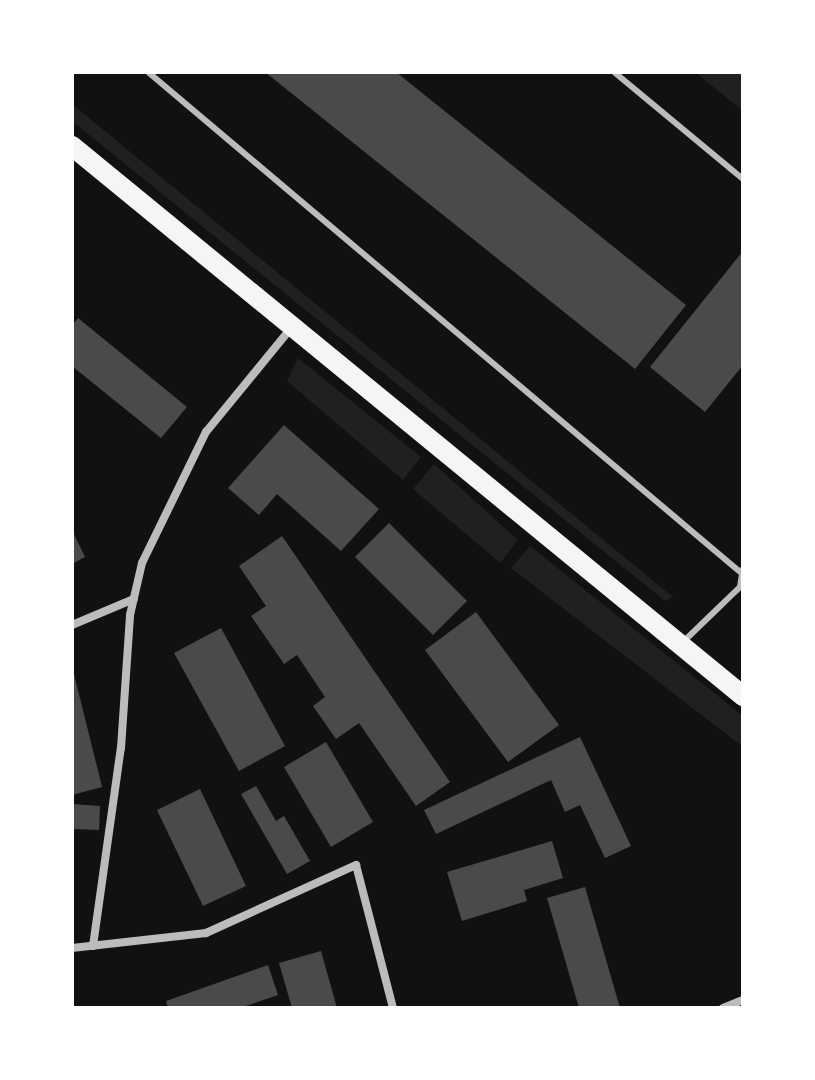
<!DOCTYPE html>
<style>
body{margin:0}
#map{position:relative;width:815px;height:1080px;overflow:hidden;background:#111;font-family:Rubik,sans-serif}
div>[style]{position:absolute}
.green>*{inset:0;background:#202020}
.building>*{inset:0;background:#4a4a4a}
.service>*{height:6px;margin:-3px;padding:0 3px;transform-origin:3px;border-radius:3px;background:#bcbcbc}
.minor>*{height:8px;margin:-4px;padding:0 4px;transform-origin:4px;border-radius:4px;background:#bcbcbc}
.primary>*{height:20px;margin:-10px;padding:0 10px;transform-origin:10px;border-radius:10px;background:#f5f5f5}
span{translate:-50% -50%;white-space:nowrap;text-align:center;line-height:1.15;-webkit-text-stroke:6px #fff;paint-order:stroke}
.frame{position:absolute;inset:0;border:74px solid #fff;pointer-events:none}
</style>
<div id="map">
<div class="green">
<div style="clip-path:polygon(695px 72px,743px 72px,743px 111px)"></div>
<div style="clip-path:polygon(72px 104px,673px 597px,665px 601px,72px 121px)"></div>
<div style="clip-path:polygon(298px 358px,421px 457px,403px 480px,287px 381px)"></div>
<div style="clip-path:polygon(434px 464px,518px 540px,500px 563px,413px 489px)"></div>
<div style="clip-path:polygon(530px 546px,743px 716px,743px 747px,511px 568px)"></div>
</div>
<div class="building">
<div style="clip-path:polygon(265px 72px,396px 72px,686px 305px,635px 369px)"></div>
<div style="clip-path:polygon(743px 251px,743px 365px,705px 412px,650px 367px)"></div>
<div style="clip-path:polygon(78px 318px,187px 407px,161px 438px,72px 366px,72px 326px)"></div>
<div style="clip-path:polygon(284px 425px,379px 509px,341px 551px,277px 494px,259px 515px,228px 488px)"></div>
<div style="clip-path:polygon(389px 523px,467px 601px,433px 635px,355px 557px)"></div>
<div style="clip-path:polygon(72px 530px,85px 557px,72px 564px)"></div>
<div style="clip-path:polygon(282px 536px,450px 782px,416px 806px,359px 723px,336px 739px,313px 706px,325px 697px,297px 655px,284px 664px,251px 616px,266px 606px,239px 566px)"></div>
<div style="clip-path:polygon(476px 612px,559px 725px,508px 762px,425px 650px)"></div>
<div style="clip-path:polygon(221px 628px,285px 746px,239px 771px,174px 653px)"></div>
<div style="clip-path:polygon(72px 666px,102px 787px,72px 795px)"></div>
<div style="clip-path:polygon(580px 737px,631px 846px,605px 858px,580px 805px,565px 812px,551px 780px,436px 834px,424px 810px)"></div>
<div style="clip-path:polygon(326px 742px,373px 822px,331px 847px,284px 767px)"></div>
<div style="clip-path:polygon(256px 786px,276px 821px,284px 816px,310px 861px,287px 874px,241px 794px)"></div>
<div style="clip-path:polygon(200px 789px,246px 886px,203px 906px,157px 810px)"></div>
<div style="clip-path:polygon(72px 804px,100px 806px,99px 830px,72px 829px)"></div>
<div style="clip-path:polygon(552px 841px,563px 878px,524px 890px,527px 901px,462px 921px,447px 872px)"></div>
<div style="clip-path:polygon(585px 887px,620px 1008px,579px 1008px,547px 898px)"></div>
<div style="clip-path:polygon(321px 951px,337px 1008px,292px 1008px,279px 963px)"></div>
<div style="clip-path:polygon(268px 965px,278px 995px,240px 1008px,168px 1008px,166px 1001px)"></div>
</div>
<div class="service">
<div style="left:148px;top:72px;width:775px;rotate:40.18deg"></div>
<div style="left:614px;top:72px;width:168px;rotate:39.7deg"></div>
<div style="left:683px;top:642px;width:79px;rotate:-44deg"></div>
<div style="left:740px;top:587px;width:18px;rotate:-81deg"></div>
</div>
<div class="minor">
<div style="left:72px;top:625px;width:67px;rotate:-22.8deg"></div>
<div style="left:93px;top:946px;width:200px;rotate:-82deg"></div>
<div style="left:121px;top:748px;width:133px;rotate:-86.1deg"></div>
<div style="left:130px;top:615px;width:53px;rotate:-77deg"></div>
<div style="left:142px;top:563px;width:146px;rotate:-64deg"></div>
<div style="left:206px;top:432px;width:134px;rotate:-50.7deg"></div>
<div style="left:72px;top:948px;width:135px;rotate:-6.4deg"></div>
<div style="left:206px;top:933px;width:165px;rotate:-24.4deg"></div>
<div style="left:356px;top:865px;width:148px;rotate:75.5deg"></div>
<div style="left:723px;top:1008px;width:22px;rotate:-22deg"></div>
</div>
<div class="primary">
<div style="left:72px;top:146px;width:868px;rotate:39.34deg"></div>
</div>
<div class="frame"></div>
</div>
